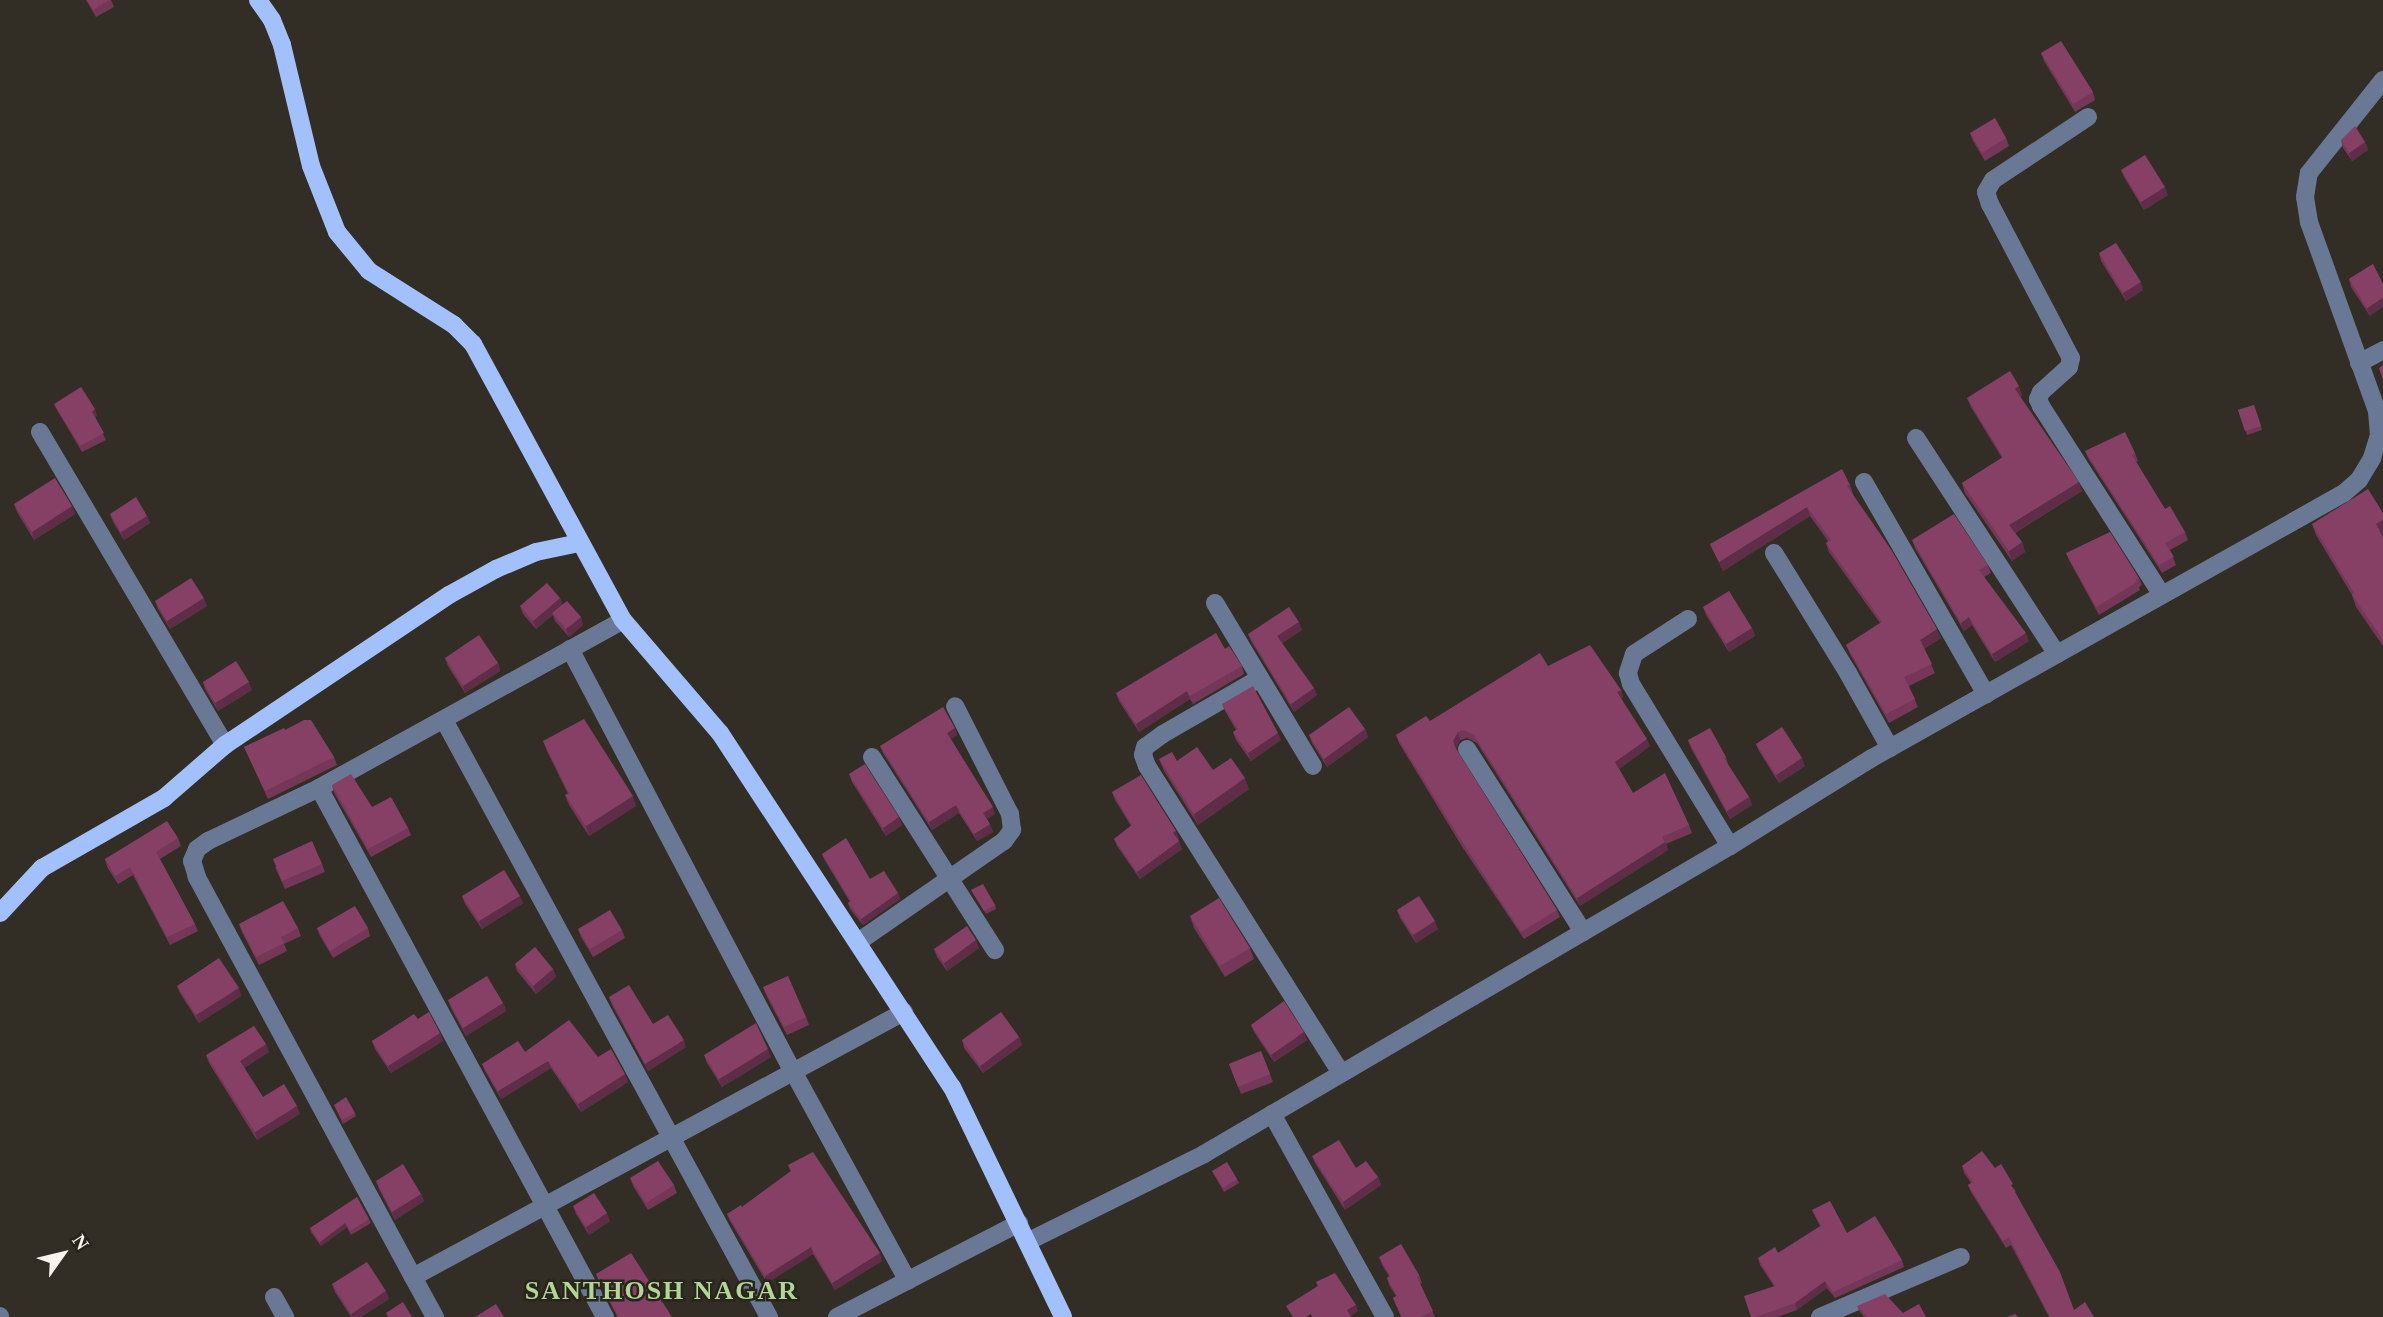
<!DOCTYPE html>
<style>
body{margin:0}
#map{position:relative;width:2383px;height:1317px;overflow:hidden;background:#332e25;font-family:"Times New Roman",serif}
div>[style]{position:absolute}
.minor>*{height:18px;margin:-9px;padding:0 9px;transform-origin:9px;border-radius:9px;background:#697895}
.major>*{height:18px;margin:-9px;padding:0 9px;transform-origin:9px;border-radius:9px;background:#a2c1fc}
.wall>*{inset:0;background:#743757}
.shaded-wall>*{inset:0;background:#5e2d47}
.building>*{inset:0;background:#874065}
span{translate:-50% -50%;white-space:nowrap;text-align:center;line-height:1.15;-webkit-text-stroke:5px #29241c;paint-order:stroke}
.district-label{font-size:26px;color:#b0d794;font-weight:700;letter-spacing:2px}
.north{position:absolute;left:28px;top:1219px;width:70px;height:70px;-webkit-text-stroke:5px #29241c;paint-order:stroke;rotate:56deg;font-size:19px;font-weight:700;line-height:28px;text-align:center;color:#f7f4ee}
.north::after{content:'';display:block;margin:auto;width:24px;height:32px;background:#f7f4ee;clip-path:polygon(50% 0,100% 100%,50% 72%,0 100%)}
</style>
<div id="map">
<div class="minor">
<div style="left:2088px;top:117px;width:114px;rotate:146.4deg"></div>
<div style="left:1993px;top:180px;width:14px;rotate:120deg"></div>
<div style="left:1986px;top:192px;width:13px;rotate:72deg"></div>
<div style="left:1990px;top:204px;width:174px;rotate:62.3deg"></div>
<div style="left:2071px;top:358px;width:9px;rotate:103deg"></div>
<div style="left:2069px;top:367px;width:38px;rotate:138deg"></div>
<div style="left:2041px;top:392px;width:8px;rotate:113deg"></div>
<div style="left:2038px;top:399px;width:8px;rotate:67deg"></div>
<div style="left:2041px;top:406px;width:224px;rotate:57.4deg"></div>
<div style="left:2359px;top:363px;width:27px;rotate:-28deg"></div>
<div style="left:40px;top:432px;width:364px;rotate:59.4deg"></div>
<div style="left:1916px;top:438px;width:258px;rotate:56.9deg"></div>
<div style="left:1864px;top:482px;width:245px;rotate:60.1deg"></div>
<div style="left:1774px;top:553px;width:141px;rotate:58.3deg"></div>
<div style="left:1848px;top:673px;width:86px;rotate:60.8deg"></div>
<div style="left:1215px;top:603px;width:190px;rotate:59deg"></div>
<div style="left:1688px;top:619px;width:64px;rotate:147.1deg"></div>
<div style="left:1634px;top:654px;width:20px;rotate:108deg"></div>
<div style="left:1628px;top:673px;width:11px;rotate:75deg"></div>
<div style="left:1631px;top:684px;width:190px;rotate:58.6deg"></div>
<div style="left:570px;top:649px;width:480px;rotate:62.2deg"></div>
<div style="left:794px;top:1073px;width:237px;rotate:61.3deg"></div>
<div style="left:1260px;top:678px;width:112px;rotate:150deg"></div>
<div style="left:1163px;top:734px;width:22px;rotate:144deg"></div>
<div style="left:1145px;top:747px;width:8px;rotate:104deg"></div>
<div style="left:1143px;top:755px;width:12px;rotate:70deg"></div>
<div style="left:1147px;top:766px;width:363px;rotate:57.7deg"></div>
<div style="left:444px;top:720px;width:680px;rotate:61.44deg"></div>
<div style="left:1467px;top:749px;width:217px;rotate:57.6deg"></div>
<div style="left:872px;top:757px;width:229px;rotate:57.5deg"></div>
<div style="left:319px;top:788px;width:601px;rotate:61.6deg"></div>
<div style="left:858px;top:942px;width:178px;rotate:-34.7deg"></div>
<div style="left:1004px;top:841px;width:14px;rotate:-54deg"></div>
<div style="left:1012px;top:830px;width:16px;rotate:-97deg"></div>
<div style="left:1010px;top:814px;width:121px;rotate:-117deg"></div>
<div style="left:1272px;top:1114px;width:232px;rotate:60.9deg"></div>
<div style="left:1027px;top:1242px;width:198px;rotate:-26.4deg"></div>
<div style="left:1204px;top:1154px;width:610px;rotate:-30.35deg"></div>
<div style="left:1730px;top:846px;width:167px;rotate:-31.8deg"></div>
<div style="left:1872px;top:758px;width:541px;rotate:-29.31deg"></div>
<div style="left:2344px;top:493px;width:20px;rotate:-41deg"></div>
<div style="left:2359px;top:480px;width:26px;rotate:-59deg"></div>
<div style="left:2372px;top:458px;width:24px;rotate:-73deg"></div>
<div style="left:2379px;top:435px;width:24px;rotate:-95deg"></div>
<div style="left:2377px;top:411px;width:201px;rotate:-109.8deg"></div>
<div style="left:2309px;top:222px;width:25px;rotate:-99deg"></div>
<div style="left:2305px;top:197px;width:24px;rotate:-81deg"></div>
<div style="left:2309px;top:173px;width:119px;rotate:-51.5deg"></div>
<div style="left:413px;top:1277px;width:455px;rotate:-118.4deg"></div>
<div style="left:197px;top:877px;width:17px;rotate:-107deg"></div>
<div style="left:192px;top:861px;width:13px;rotate:-67deg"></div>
<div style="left:197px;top:849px;width:14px;rotate:-36deg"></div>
<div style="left:208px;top:841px;width:123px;rotate:-25.5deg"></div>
<div style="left:319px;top:788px;width:347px;rotate:-28.9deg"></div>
<div style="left:274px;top:1297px;width:23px;rotate:61deg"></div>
<div style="left:0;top:1316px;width:1px;rotate:90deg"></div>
<div style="left:435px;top:1317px;width:46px;rotate:-118.8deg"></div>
<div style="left:413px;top:1277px;width:558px;rotate:-28.36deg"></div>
<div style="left:837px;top:1317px;width:205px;rotate:-27.3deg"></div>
<div style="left:1820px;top:1317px;width:153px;rotate:-23.1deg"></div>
</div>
<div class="major">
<div style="left:258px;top:0;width:24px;rotate:55deg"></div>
<div style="left:272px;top:20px;width:27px;rotate:68deg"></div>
<div style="left:282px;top:45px;width:124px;rotate:76.5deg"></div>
<div style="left:311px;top:166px;width:71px;rotate:68.5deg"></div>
<div style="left:337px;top:232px;width:50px;rotate:50.6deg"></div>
<div style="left:369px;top:271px;width:101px;rotate:32.4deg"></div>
<div style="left:454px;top:325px;width:27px;rotate:45deg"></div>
<div style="left:473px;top:344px;width:314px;rotate:61.5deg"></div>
<div style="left:623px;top:620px;width:149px;rotate:49.4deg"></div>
<div style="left:720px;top:733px;width:423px;rotate:56.8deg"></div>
<div style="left:952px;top:1087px;width:255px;rotate:64.2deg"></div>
<div style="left:0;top:913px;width:62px;rotate:-47deg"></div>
<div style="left:42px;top:868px;width:141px;rotate:-29.8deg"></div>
<div style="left:164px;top:798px;width:81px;rotate:-41deg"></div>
<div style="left:225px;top:745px;width:270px;rotate:-33.8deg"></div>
<div style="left:449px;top:595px;width:54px;rotate:-29deg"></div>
<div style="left:496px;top:569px;width:43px;rotate:-23deg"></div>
<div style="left:536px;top:552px;width:44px;rotate:-11.8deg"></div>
</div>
<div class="wall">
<div style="clip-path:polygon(86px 0,111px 0,114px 7px,96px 17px)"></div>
<div style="clip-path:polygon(2041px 53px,2093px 92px,2095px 100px,2075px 112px,2044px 61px)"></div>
<div style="clip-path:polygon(1970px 133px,2006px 138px,2009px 146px,1985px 161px,1973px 141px)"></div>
<div style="clip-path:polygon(2341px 140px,2365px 142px,2368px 150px,2352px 161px,2343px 148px)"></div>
<div style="clip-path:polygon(2121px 170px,2168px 195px,2144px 210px,2124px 177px)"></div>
<div style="clip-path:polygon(2099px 253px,2143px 290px,2126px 301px,2101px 261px)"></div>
<div style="clip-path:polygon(2373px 264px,2370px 316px,2351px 287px,2349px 279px)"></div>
<div style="clip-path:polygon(2022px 395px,2020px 397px,2082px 491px,2015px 533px,2022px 542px,2025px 552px,2012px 561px,1965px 493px,1962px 483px,2002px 458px,1971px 407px,1967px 398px)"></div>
<div style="clip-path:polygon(54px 404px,97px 416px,95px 417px,106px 440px,82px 452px,57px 410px)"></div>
<div style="clip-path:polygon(2254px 405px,2262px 430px,2247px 435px,2238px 410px)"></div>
<div style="clip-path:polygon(2085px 451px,2135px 453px,2138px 461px,2136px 462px,2165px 509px,2185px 532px,2188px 540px,2170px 550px,2176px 565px,2162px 573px,2088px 458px)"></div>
<div style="clip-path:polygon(1850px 485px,1853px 494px,1852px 494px,1941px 638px,1924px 649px,1935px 673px,1909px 686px,1918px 707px,1889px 723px,1850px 654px,1846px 645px,1880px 623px,1829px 552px,1826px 543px,1828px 541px,1810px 516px,1723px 571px,1710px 544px)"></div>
<div style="clip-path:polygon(14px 504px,72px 506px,75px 514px,34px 540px,17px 512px)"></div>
<div style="clip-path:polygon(110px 514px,147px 516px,150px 523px,124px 540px,113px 522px)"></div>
<div style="clip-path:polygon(2312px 524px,2382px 535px,2383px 537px,2383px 646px,2356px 607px,2352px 595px,2316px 535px)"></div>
<div style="clip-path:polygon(1912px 540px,1988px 565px,1991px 573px,1984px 577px,2029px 641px,1995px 662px,1972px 625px,1964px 631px,1915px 548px)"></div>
<div style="clip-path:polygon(2066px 553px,2139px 578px,2142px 585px,2139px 587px,2140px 590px,2099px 615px,2069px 560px)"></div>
<div style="clip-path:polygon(560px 598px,562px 604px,581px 617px,583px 625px,569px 637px,555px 621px,553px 615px,536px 629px,523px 614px,520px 606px)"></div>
<div style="clip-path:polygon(155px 601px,207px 606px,170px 629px,158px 609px)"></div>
<div style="clip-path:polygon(1703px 607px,1752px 628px,1755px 636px,1729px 652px,1706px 615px)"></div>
<div style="clip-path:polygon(1302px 630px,1282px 643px,1317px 695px,1294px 712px,1251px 641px,1248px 634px)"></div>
<div style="clip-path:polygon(1225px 649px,1242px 666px,1244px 674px,1193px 704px,1190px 699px,1139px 732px,1119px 701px,1116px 693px)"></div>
<div style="clip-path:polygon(445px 658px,498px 663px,500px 671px,465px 693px,448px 666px)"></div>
<div style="clip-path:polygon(1548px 666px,1621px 690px,1623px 697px,1621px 699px,1650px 746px,1619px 769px,1633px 793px,1689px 825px,1692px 833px,1666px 844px,1668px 850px,1580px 906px,1477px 743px,1467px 738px,1460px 740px,1456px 749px,1557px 910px,1560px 917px,1524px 939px,1461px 845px,1399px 743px,1396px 735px,1430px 721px)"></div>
<div style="clip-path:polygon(203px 682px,252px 690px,218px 711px,205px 689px)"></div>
<div style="clip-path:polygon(1222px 704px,1281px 740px,1251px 761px,1236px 740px,1233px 732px,1236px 730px,1225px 711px)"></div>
<div style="clip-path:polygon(955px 728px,957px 735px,951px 739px,995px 814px,987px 819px,993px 832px,977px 841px,959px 813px,932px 830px,883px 753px,880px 746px)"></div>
<div style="clip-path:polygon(1365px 729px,1368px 737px,1327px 767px,1312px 743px,1309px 735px)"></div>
<div style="clip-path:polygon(285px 730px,334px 757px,337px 765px,268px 799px,244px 747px)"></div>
<div style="clip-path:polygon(1688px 740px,1726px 757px,1728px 765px,1749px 797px,1752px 805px,1730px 819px,1691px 748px)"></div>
<div style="clip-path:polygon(543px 741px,636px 806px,589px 836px,569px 805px,565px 795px,568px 794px,547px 751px)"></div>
<div style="clip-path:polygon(1756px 744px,1805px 766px,1779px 783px,1759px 751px)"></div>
<div style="clip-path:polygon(1159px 759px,1177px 761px,1213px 770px,1249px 789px,1198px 825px,1164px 771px)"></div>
<div style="clip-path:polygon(849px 774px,902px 825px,886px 836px,852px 782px)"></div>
<div style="clip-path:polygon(332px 785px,408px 828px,411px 835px,371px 857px,334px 793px)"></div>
<div style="clip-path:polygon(1112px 792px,1179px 838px,1178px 839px,1182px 849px,1140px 879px,1117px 846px,1114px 839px,1131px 826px,1115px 800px)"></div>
<div style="clip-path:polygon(178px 838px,181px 846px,160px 859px,195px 924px,198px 931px,170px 945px,133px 875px,118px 884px,107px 867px,105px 859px)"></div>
<div style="clip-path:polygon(822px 854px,898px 893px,900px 899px,863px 925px,850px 909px,848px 903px,850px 902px,824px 859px)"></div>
<div style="clip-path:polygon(322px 864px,325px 872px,285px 889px,275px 867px)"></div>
<div style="clip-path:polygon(971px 890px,995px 905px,996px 909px,986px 914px)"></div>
<div style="clip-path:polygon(462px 896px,523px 903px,482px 929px,465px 904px)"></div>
<div style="clip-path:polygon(1397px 910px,1438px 929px,1416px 943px,1400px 918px)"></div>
<div style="clip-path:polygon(1190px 916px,1250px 948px,1254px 959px,1225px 977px,1194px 928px)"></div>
<div style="clip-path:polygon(239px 924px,298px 928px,301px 936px,284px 944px,287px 951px,259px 965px,242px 932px)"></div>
<div style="clip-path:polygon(317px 928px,368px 928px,370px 936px,333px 958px,320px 936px)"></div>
<div style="clip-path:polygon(578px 929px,622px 930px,625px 938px,593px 957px,581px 937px)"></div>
<div style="clip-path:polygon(979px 948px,947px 971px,937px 957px,934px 949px)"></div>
<div style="clip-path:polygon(515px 964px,553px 969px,556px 977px,536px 994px,517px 971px)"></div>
<div style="clip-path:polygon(177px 986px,241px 996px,199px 1023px,180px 993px)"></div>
<div style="clip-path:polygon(763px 987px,806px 1017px,809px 1025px,787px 1035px,766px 995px)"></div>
<div style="clip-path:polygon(609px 997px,653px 1024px,686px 1047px,648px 1071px,612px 1005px)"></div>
<div style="clip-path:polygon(448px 1000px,503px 1003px,506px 1011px,466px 1036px,451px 1008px)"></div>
<div style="clip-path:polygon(418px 1019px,440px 1033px,443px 1041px,391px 1073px,375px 1049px,372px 1041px)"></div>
<div style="clip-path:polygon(1251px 1025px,1307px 1040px,1274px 1062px,1254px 1032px)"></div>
<div style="clip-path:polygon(1019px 1037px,1022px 1045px,983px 1073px,964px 1048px,962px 1040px)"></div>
<div style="clip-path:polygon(266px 1044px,269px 1052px,244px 1068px,263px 1097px,300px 1114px,257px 1140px,209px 1063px,206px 1055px)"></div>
<div style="clip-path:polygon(1261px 1051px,1273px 1082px,1241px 1094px,1229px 1064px)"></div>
<div style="clip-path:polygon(525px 1052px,598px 1057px,625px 1074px,628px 1082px,581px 1112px,551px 1068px,501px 1099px,485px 1071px,482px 1064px)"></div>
<div style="clip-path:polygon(704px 1055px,771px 1057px,722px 1087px,707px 1063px)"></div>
<div style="clip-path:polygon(334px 1105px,355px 1113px,356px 1116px,343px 1124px)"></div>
<div style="clip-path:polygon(1312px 1156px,1356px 1168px,1378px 1177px,1381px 1185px,1345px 1210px,1315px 1163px)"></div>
<div style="clip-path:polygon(788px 1165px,882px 1261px,835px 1290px,813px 1254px,767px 1283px,730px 1221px,727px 1214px,742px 1207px,791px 1171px)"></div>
<div style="clip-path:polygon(1962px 1166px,1995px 1168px,2016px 1191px,2015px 1192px,2074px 1310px,2094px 1317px,2049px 1317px,2011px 1245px,2006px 1248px,1971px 1192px,1968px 1185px,1971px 1183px,1964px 1173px)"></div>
<div style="clip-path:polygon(1212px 1171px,1237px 1179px,1239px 1183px,1224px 1192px)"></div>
<div style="clip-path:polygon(630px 1178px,674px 1185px,677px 1193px,648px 1210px,633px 1186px)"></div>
<div style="clip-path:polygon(376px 1181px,421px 1194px,424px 1201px,395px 1220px,379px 1189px)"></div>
<div style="clip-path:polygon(573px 1206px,610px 1221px,589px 1235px,576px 1214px)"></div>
<div style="clip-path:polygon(1812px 1210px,1847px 1233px,1902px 1260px,1904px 1267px,1835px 1298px,1827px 1288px,1797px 1310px,1777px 1317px,1751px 1317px,1774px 1286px,1760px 1265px,1758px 1258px,1778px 1253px,1820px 1226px)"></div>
<div style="clip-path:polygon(369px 1219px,371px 1223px,351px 1235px,347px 1227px,321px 1246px,311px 1232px,310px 1228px)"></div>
<div style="clip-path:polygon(1379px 1257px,1419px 1275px,1422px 1283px,1420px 1284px,1435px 1317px,1401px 1317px,1393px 1298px,1396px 1296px,1389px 1285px,1387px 1278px,1389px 1276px,1382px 1265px)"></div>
<div style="clip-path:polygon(596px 1274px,672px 1317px,617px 1316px,599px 1282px)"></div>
<div style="clip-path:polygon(332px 1284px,389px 1299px,361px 1317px,351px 1317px,335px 1292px)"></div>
<div style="clip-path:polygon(1857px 1306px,1903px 1313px,1926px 1317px,1864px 1317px,1860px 1312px)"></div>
</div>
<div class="shaded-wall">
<div style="clip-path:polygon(2365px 142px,2368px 150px,2352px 161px,2349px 153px)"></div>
<div style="clip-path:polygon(2165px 187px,2168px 195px,2144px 210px,2141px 202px)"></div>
<div style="clip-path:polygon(2141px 282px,2143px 290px,2126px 301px,2123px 293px)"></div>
<div style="clip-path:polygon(2383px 298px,2383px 307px,2370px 316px,2367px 308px)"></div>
<div style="clip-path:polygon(2019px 386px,2022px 395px,2018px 398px,2015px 389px)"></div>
<div style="clip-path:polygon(95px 409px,97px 416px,94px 418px,92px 412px)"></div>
<div style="clip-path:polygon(2079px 482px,2082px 491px,2012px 534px,2009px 525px)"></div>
<div style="clip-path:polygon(72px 506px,75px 514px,34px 540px,32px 532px)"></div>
<div style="clip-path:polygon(1807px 507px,1810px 516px,1723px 571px,1719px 562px)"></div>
<div style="clip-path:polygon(147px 516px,150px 523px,124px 540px,121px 532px)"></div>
<div style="clip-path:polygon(2383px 520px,2383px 534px,2380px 536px,2376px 524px)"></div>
<div style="clip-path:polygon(2022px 542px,2025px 552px,2012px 561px,2009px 551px)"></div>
<div style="clip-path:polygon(204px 598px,207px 606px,170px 629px,167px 621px)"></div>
<div style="clip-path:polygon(560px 598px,563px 606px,536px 629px,533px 621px)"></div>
<div style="clip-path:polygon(581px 617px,583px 625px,569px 637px,566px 629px)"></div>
<div style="clip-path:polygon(1969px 617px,1972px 625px,1964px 631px,1961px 623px)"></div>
<div style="clip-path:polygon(1299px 622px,1302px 630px,1280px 644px,1277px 636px)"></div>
<div style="clip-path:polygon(1752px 628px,1755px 636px,1729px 652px,1726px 644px)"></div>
<div style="clip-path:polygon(1937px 629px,1941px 638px,1923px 649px,1920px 640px)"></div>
<div style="clip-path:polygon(2026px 633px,2029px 641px,1995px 662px,1992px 654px)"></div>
<div style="clip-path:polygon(498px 663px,500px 671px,465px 693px,463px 686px)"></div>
<div style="clip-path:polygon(249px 682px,252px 690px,218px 711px,215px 703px)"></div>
<div style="clip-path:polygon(1314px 688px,1317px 695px,1294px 712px,1291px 704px)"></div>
<div style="clip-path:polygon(1621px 690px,1623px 697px,1619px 700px,1617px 692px)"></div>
<div style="clip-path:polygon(1187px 691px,1190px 699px,1139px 732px,1136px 724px)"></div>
<div style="clip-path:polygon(955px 728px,957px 735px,950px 740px,947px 733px)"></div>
<div style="clip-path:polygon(1365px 729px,1368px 737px,1327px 767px,1324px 759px)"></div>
<div style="clip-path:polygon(1458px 732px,1460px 740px,1456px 749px,1457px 755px,1453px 741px)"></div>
<div style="clip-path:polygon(1278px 733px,1281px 740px,1251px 761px,1248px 753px)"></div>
<div style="clip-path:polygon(1647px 739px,1650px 746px,1617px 770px,1615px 762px)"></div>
<div style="clip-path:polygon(1802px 758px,1805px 766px,1779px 783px,1776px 775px)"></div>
<div style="clip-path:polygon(1245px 778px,1249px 789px,1198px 825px,1194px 814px)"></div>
<div style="clip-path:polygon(633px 796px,636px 806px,589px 836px,586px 826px)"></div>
<div style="clip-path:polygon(1749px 797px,1752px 805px,1730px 819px,1727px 811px)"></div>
<div style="clip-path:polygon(956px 805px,959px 813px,932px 830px,929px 822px)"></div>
<div style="clip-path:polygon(993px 807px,995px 814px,985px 820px,983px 813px)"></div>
<div style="clip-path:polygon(899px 817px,902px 825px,886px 836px,883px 828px)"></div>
<div style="clip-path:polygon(990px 824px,993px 832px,977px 841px,974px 834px)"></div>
<div style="clip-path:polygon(1176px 831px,1179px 838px,1176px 841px,1173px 833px)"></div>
<div style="clip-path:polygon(1179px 841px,1182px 849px,1140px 879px,1137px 872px)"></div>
<div style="clip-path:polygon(1665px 842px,1668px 850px,1580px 906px,1577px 898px)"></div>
<div style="clip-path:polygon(898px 893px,900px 899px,863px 925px,861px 919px)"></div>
<div style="clip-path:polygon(520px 896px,523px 903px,482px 929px,479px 921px)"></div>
<div style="clip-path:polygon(1435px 921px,1438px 929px,1416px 943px,1413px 935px)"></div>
<div style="clip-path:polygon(976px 940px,979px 948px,947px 971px,944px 963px)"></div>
<div style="clip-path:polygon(553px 969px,556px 977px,536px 994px,533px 986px)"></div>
<div style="clip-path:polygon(239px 988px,241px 996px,199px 1023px,196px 1015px)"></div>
<div style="clip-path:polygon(503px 1003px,506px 1011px,466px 1036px,463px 1028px)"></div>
<div style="clip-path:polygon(1304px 1032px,1307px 1040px,1274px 1062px,1271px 1055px)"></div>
<div style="clip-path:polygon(440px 1033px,443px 1041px,391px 1073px,388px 1066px)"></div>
<div style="clip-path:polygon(1019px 1037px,1022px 1045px,983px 1073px,980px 1066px)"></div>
<div style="clip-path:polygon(684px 1040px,686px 1047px,648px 1071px,645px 1064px)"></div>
<div style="clip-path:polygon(266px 1044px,269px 1052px,243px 1069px,240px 1061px)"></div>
<div style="clip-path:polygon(768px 1049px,771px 1057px,722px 1087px,719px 1079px)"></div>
<div style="clip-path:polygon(548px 1061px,551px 1068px,501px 1099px,498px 1091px)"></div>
<div style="clip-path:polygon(625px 1074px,628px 1082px,581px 1112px,578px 1104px)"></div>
<div style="clip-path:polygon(297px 1106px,300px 1114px,257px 1140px,255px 1132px)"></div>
<div style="clip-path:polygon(1378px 1177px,1381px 1185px,1345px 1210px,1343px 1202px)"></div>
<div style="clip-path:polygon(421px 1194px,424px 1201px,395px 1220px,392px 1212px)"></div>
<div style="clip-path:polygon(607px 1213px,610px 1221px,589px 1235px,586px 1227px)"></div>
<div style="clip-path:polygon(345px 1223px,347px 1227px,321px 1246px,320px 1242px)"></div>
<div style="clip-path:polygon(811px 1247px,813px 1254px,767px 1283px,765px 1276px)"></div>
<div style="clip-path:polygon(880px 1253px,882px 1261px,835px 1290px,832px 1283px)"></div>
<div style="clip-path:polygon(1825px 1281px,1827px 1288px,1797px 1310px,1795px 1303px)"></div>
<div style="clip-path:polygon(386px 1291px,389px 1299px,361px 1317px,352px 1317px,351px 1314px)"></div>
<div style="clip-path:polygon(1356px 1305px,1358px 1311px,1350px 1317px,1347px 1310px)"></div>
</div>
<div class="building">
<div style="clip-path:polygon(87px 0,109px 0,93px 10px)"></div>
<div style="clip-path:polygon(2061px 41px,2093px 92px,2073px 104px,2041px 53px)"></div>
<div style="clip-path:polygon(1995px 118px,2006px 138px,1982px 153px,1970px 133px)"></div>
<div style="clip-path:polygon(2355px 126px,2365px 142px,2349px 153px,2341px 140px)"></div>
<div style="clip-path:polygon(2145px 155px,2165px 187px,2141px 202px,2121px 170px)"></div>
<div style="clip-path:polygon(2116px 243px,2141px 282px,2123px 293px,2099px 253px)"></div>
<div style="clip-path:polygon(2373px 264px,2383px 284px,2383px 298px,2367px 308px,2349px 279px)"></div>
<div style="clip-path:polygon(2383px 365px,2383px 380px,2379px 368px)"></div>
<div style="clip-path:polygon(2010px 371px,2019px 386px,2015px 389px,2079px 482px,2009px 525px,2022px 542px,2009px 551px,1962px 483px,2003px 457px,1967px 398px)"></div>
<div style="clip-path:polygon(81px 387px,95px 409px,92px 412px,104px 433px,80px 446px,54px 404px)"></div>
<div style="clip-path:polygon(2254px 405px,2261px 426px,2245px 431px,2238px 410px)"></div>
<div style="clip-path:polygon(2125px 432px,2135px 453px,2132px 455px,2165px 509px,2170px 506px,2185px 532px,2165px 543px,2174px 557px,2159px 565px,2085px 451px)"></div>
<div style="clip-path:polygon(1842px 469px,1850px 485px,1847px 486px,1892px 551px,1937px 629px,1920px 640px,1932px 664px,1904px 677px,1915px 699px,1886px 714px,1846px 645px,1882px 622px,1826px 543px,1831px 540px,1807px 507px,1719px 562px,1710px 544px)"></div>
<div style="clip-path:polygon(55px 478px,72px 506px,32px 532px,14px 504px)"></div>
<div style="clip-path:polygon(2368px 489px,2383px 513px,2383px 520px,2376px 524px,2383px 537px,2383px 640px,2352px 595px,2354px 593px,2312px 524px)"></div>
<div style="clip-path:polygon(136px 497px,147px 516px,121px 532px,110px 514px)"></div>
<div style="clip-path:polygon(1954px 514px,1988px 565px,1979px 570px,2026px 633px,1992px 654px,1969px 617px,1961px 623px,1912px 540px)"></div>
<div style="clip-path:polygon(2110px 532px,2139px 578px,2136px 580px,2137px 582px,2096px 607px,2066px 553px)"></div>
<div style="clip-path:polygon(191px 578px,204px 598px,167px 621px,155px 601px)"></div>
<div style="clip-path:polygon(547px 583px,560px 598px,533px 621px,520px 606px)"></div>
<div style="clip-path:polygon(1729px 591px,1752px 628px,1726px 644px,1703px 607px)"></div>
<div style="clip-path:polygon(567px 601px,581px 617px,566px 629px,552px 613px)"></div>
<div style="clip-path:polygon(1289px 607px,1299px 622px,1277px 636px,1314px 688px,1291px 704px,1248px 634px)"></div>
<div style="clip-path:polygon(1216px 633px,1225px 649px,1229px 646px,1242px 666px,1190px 696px,1187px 691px,1136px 724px,1116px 693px)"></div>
<div style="clip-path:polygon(479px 635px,498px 663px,463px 686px,445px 658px)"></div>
<div style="clip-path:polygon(1590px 645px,1621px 690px,1617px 692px,1647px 739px,1615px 762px,1633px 793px,1665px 773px,1689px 825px,1662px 837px,1665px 842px,1577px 898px,1474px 735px,1464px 730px,1458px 732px,1453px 741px,1455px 747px,1557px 910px,1521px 932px,1459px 837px,1396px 735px,1426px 716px,1430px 721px,1540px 653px,1548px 666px)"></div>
<div style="clip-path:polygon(236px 661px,249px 682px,215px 703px,203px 682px)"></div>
<div style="clip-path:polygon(1253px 686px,1278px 733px,1248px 753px,1233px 732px,1238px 729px,1222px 704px)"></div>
<div style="clip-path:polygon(943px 707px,955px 728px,947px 733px,993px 807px,983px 813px,990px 824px,974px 834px,956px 805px,929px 822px,880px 746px)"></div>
<div style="clip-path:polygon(1349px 707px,1365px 729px,1324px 759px,1309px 735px)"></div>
<div style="clip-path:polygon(584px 719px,633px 796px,586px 826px,565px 795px,569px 793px,543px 741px)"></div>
<div style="clip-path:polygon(304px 720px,311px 720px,334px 757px,265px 791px,244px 747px,284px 728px,285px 730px)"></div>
<div style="clip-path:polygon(1782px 727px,1802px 758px,1776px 775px,1756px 744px)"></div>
<div style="clip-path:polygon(1710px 728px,1726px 757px,1724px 758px,1749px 797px,1727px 811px,1688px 740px)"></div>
<div style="clip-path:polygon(1197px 747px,1213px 770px,1231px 758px,1245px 778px,1194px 814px,1159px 759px,1172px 752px,1177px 761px)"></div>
<div style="clip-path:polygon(865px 764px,899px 817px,883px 828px,849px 774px)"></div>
<div style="clip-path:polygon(351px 774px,372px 807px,391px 797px,408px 828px,368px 849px,332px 785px)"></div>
<div style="clip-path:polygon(1141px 775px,1176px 831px,1173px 833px,1179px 841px,1137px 872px,1114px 839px,1132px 825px,1112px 792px)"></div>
<div style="clip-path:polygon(167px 821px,178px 838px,156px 852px,195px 924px,167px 937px,130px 867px,115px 876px,105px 859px)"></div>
<div style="clip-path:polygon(846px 838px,870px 879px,884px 871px,898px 893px,861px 919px,848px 903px,851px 901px,822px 854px)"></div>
<div style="clip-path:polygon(312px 841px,322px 864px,282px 881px,273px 859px)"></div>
<div style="clip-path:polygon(504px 870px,520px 896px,479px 921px,462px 896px)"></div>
<div style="clip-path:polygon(983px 884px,995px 905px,984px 911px,971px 890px)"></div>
<div style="clip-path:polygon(1419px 896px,1435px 921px,1413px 935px,1397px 910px)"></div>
<div style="clip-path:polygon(1219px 898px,1250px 948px,1220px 966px,1190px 916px)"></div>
<div style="clip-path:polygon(283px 901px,298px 928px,281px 937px,284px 943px,256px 957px,239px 924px)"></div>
<div style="clip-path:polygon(355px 906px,368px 928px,330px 951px,317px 928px)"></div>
<div style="clip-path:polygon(610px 910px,622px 930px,590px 949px,578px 929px)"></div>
<div style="clip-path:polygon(967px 926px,976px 940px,944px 963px,934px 949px)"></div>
<div style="clip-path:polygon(535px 947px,553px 969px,533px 986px,515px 964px)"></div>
<div style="clip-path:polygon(219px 958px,239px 988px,196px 1015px,177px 986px)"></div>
<div style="clip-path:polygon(487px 976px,503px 1003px,463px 1028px,448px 1000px)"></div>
<div style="clip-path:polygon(788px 976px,806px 1017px,784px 1027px,763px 987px)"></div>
<div style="clip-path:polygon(629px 985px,653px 1024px,668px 1015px,684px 1040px,645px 1064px,609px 997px)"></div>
<div style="clip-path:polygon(1284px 1001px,1304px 1032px,1271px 1055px,1251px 1025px)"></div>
<div style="clip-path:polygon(429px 1012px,440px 1033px,388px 1066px,372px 1041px,414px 1014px,418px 1019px)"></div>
<div style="clip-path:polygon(1001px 1012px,1019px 1037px,980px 1066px,962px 1040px)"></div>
<div style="clip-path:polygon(569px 1020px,598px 1057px,611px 1049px,625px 1074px,578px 1104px,548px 1061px,498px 1091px,482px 1064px,518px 1041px,525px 1052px)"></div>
<div style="clip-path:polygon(756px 1023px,768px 1049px,719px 1079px,704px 1055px)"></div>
<div style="clip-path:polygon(254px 1026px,266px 1044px,240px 1061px,263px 1097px,284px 1084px,297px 1106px,255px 1132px,206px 1055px)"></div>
<div style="clip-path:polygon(1261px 1051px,1270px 1074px,1238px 1087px,1229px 1064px)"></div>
<div style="clip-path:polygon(346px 1097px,355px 1113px,342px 1120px,334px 1105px)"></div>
<div style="clip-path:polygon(1339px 1140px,1356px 1168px,1366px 1161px,1378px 1177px,1343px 1202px,1312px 1156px)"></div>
<div style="clip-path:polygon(1982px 1151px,1995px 1168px,2001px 1164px,2013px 1184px,2011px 1185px,2060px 1272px,2074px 1310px,2085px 1302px,2094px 1317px,2050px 1317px,2009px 1237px,2003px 1241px,1968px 1185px,1973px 1182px,1962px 1166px)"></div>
<div style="clip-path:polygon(813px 1152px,880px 1253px,832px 1283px,811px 1247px,765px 1276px,727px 1214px,741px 1205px,742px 1207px,791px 1171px,788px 1165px)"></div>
<div style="clip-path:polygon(658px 1161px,674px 1185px,646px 1203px,630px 1178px)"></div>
<div style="clip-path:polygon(1227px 1162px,1237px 1179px,1223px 1188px,1212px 1171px)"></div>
<div style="clip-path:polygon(403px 1164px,421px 1194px,392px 1212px,376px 1181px)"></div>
<div style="clip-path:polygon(594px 1193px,607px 1213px,586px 1227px,573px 1206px)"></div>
<div style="clip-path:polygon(357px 1197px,369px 1219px,350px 1231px,345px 1223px,320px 1242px,310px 1228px)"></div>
<div style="clip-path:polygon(1830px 1201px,1847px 1233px,1875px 1216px,1902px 1260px,1833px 1292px,1825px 1281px,1795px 1303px,1755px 1317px,1751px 1317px,1744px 1296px,1775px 1286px,1758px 1258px,1775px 1247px,1778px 1253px,1821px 1226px,1812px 1210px)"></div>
<div style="clip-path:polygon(1401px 1244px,1419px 1275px,1417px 1277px,1433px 1311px,1420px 1317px,1402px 1317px,1393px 1298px,1397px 1296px,1387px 1278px,1390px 1276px,1379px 1257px)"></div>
<div style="clip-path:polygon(631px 1253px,672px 1317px,616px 1317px,618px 1316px,596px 1274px)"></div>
<div style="clip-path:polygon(367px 1262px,386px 1291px,351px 1314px,332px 1284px)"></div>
<div style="clip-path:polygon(1335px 1273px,1356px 1305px,1347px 1310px,1351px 1317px,1312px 1317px,1311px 1314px,1306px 1317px,1293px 1317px,1286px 1306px,1318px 1286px,1316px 1282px)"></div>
<div style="clip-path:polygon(1885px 1294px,1903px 1313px,1919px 1304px,1926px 1317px,1868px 1317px,1857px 1306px)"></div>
<div style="clip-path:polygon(403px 1302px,412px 1317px,388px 1317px,386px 1313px)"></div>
<div style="clip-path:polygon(496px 1304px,504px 1317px,475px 1317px)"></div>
<div style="clip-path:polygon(2015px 1314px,2018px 1317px,2007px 1317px)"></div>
</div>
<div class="district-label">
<span style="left:662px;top:1291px">SANTHOSH NAGAR</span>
</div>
<div class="north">N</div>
</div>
